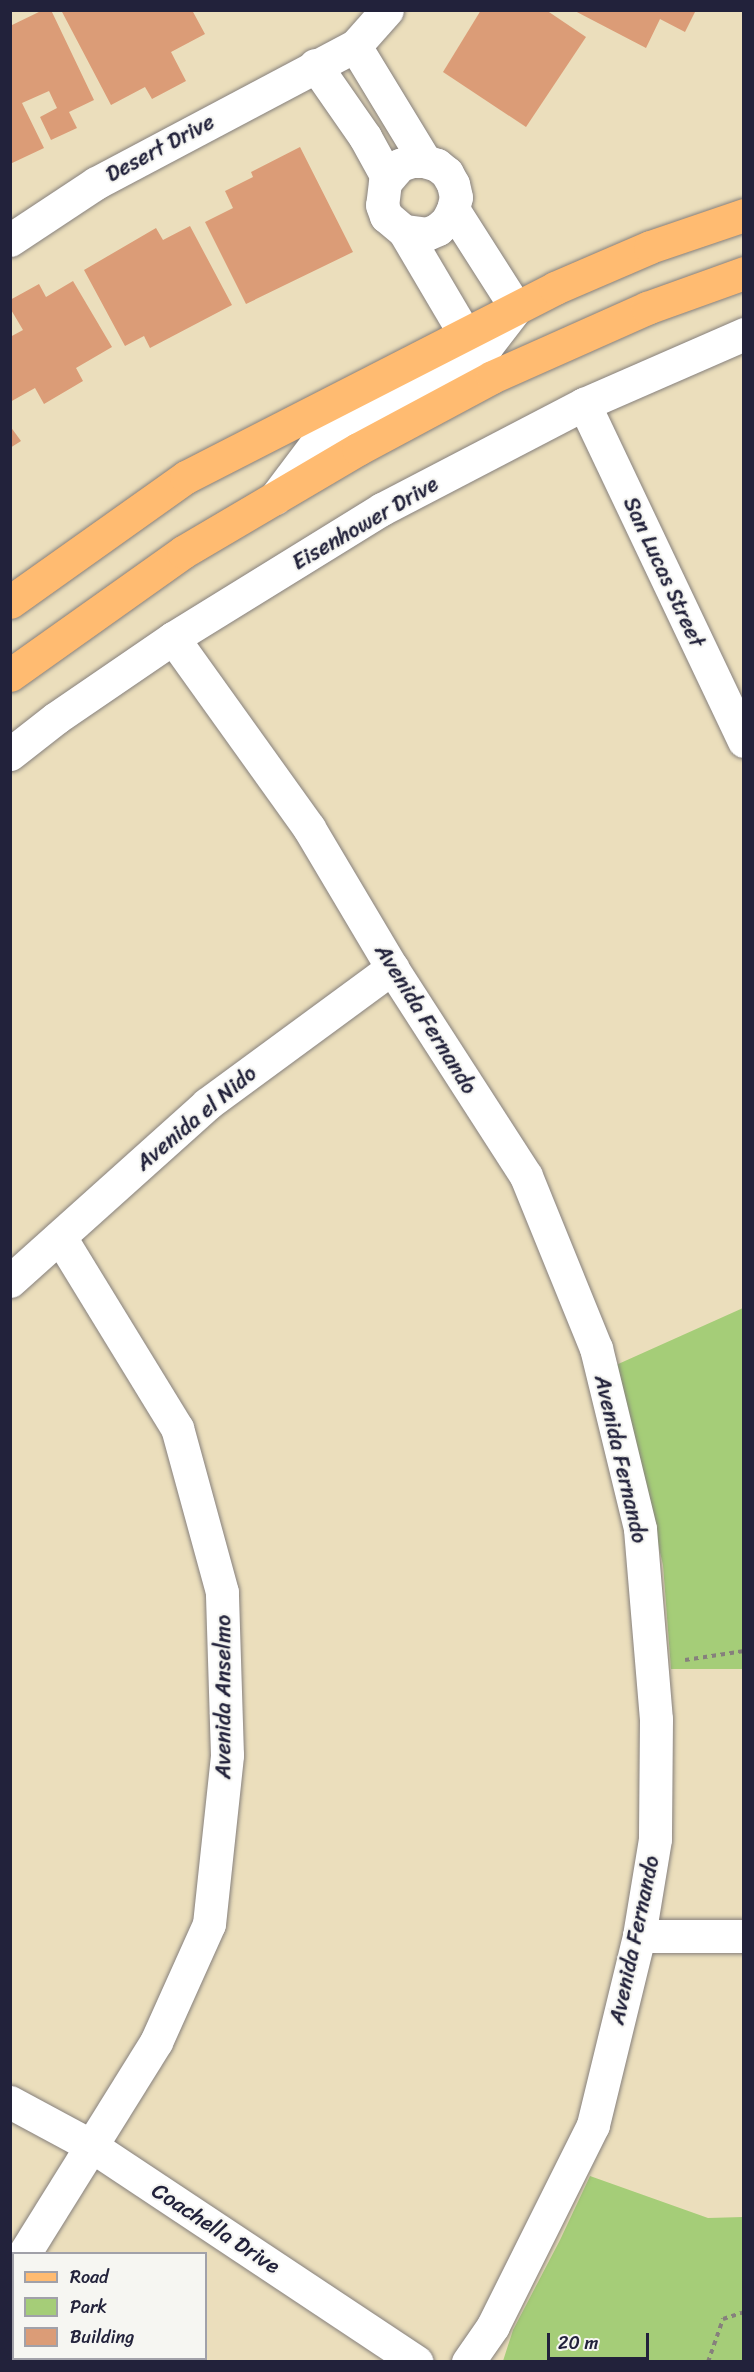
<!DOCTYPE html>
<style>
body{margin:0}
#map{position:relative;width:754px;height:2372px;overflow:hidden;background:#ebdebc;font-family:Sriracha,sans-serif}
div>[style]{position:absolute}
.green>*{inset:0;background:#a5cd78}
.building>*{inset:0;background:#db9c77}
.path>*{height:4px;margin-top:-2px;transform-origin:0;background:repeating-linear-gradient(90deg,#86807c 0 4.5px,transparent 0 9px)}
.roads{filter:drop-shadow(0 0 2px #86807c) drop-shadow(0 0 2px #86807c)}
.minor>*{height:33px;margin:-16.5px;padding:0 16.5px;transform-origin:16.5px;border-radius:16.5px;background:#fff}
.major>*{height:33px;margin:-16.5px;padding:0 16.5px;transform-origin:16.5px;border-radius:16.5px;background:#ffbb71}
span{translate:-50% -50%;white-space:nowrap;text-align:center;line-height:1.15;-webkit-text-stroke:4.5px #f6f6f2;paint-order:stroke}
.street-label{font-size:22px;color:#22223b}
.frame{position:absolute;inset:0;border:12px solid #22223b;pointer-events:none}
.legend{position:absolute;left:12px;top:2252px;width:195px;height:108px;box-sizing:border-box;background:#f6f6f2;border:2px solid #a1a1a9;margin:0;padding:8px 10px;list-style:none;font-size:18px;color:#22223b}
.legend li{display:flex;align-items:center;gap:12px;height:30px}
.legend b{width:30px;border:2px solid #a1a1a9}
.scale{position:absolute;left:547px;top:2333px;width:102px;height:27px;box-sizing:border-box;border:3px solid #22223b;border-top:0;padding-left:8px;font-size:18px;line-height:21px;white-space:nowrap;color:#22223b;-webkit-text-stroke:4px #f6f6f2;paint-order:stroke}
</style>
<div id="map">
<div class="green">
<div style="clip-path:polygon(743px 1308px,743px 1669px,671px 1669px,663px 1565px,616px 1365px)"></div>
<div style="clip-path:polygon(590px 2176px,708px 2218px,743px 2217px,743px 2361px,503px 2361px,513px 2330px,560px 2240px)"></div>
</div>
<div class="building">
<div style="clip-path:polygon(43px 10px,51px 10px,94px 100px,69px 112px,77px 128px,51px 140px,40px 117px,57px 108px,49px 91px,22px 103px,44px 148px,10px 164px,10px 26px)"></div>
<div style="clip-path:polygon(61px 10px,192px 10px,205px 34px,171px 52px,186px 81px,152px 99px,145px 87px,111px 105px)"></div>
<div style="clip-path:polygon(481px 10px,546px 10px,586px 37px,526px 127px,443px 72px)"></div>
<div style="clip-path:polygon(573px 10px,696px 10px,685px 32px,660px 19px,646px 48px)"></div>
<div style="clip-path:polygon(300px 147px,353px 252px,246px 304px,205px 222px,233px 208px,225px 191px,253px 177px,251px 172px)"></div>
<div style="clip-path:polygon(190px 226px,232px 305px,150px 348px,144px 336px,125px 346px,84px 270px,156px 228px,163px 240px)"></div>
<div style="clip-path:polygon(73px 281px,112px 347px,76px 368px,83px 381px,44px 404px,35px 388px,10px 402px,10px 337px,23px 330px,10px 308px,10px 300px,39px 284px,46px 297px)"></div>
<div style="clip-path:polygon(10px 426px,21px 441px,10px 448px)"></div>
</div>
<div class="path">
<div style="left:685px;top:1660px;width:60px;rotate:-8.7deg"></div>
<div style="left:708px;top:2362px;width:46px;rotate:-70.8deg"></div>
<div style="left:723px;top:2319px;width:22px;rotate:-18deg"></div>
</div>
<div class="roads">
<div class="minor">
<div style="left:355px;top:46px;width:135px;rotate:58.7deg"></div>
<div style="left:315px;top:65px;width:88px;rotate:55.2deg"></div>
<div style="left:365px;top:137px;width:46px;rotate:61.2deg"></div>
<div style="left:404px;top:231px;width:118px;rotate:59.5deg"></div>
<div style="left:10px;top:240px;width:103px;rotate:-33.5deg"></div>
<div style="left:96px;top:183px;width:293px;rotate:-27.9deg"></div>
<div style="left:355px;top:46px;width:48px;rotate:-48.4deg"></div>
<div style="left:584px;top:404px;width:373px;rotate:64.6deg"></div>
<div style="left:275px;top:498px;width:71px;rotate:-53deg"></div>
<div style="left:318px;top:441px;width:193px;rotate:-29.2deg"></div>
<div style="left:486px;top:347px;width:49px;rotate:-52.4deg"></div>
<div style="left:516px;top:308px;width:117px;rotate:-122.5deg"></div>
<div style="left:453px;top:209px;width:12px;rotate:-76deg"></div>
<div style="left:456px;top:197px;width:13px;rotate:-103deg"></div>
<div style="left:453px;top:184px;width:13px;rotate:-119deg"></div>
<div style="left:447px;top:173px;width:13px;rotate:-141deg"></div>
<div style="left:437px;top:165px;width:13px;rotate:-162deg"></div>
<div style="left:425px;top:161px;width:13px;rotate:180deg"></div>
<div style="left:412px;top:161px;width:13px;rotate:162deg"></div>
<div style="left:400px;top:165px;width:23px;rotate:131deg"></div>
<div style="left:385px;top:182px;width:23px;rotate:97deg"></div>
<div style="left:382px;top:205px;width:12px;rotate:70deg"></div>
<div style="left:386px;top:216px;width:23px;rotate:40deg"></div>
<div style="left:404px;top:231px;width:23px;rotate:7deg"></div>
<div style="left:427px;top:234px;width:12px;rotate:-24deg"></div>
<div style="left:438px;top:229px;width:12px;rotate:-42deg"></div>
<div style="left:447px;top:221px;width:13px;rotate:-63deg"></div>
<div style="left:173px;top:638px;width:234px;rotate:54.4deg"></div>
<div style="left:309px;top:828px;width:163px;rotate:59.3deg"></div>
<div style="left:392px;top:968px;width:247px;rotate:57.2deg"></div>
<div style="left:526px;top:1176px;width:186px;rotate:67.9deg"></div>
<div style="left:596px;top:1348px;width:186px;rotate:76.3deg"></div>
<div style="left:640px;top:1529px;width:191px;rotate:85.2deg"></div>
<div style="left:656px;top:1719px;width:120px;rotate:90.5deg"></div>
<div style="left:655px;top:1839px;width:98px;rotate:99.4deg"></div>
<div style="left:639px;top:1936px;width:195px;rotate:103.7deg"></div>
<div style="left:593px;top:2125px;width:225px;rotate:116.5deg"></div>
<div style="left:493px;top:2326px;width:44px;rotate:124.8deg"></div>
<div style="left:10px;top:754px;width:58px;rotate:-38deg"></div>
<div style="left:56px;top:718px;width:142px;rotate:-34.4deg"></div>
<div style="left:173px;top:638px;width:246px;rotate:-31.7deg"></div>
<div style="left:382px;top:509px;width:228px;rotate:-27.5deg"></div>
<div style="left:584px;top:404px;width:175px;rotate:-23.6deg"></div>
<div style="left:10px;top:1281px;width:265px;rotate:-41.9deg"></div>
<div style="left:207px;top:1104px;width:230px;rotate:-36.3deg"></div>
<div style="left:639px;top:1936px;width:105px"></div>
<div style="left:10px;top:2102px;width:91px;rotate:28.3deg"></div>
<div style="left:90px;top:2145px;width:392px;rotate:33.6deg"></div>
<div style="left:24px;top:2254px;width:250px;rotate:-58.1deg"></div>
<div style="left:156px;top:2042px;width:129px;rotate:-65.8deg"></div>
<div style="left:209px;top:1924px;width:170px;rotate:-83.9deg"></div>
<div style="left:227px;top:1755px;width:163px;rotate:-91.8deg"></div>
<div style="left:222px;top:1592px;width:170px;rotate:-105.3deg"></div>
<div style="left:177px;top:1428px;width:224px;rotate:-121.5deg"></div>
</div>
<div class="major">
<div style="left:10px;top:602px;width:216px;rotate:-35.4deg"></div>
<div style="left:186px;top:477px;width:415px;rotate:-27.1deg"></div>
<div style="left:555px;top:288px;width:103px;rotate:-23.3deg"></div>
<div style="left:650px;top:247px;width:99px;rotate:-18.8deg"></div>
<div style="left:10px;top:675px;width:212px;rotate:-35.4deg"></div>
<div style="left:183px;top:552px;width:203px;rotate:-30.5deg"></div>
<div style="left:358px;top:449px;width:152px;rotate:-28.2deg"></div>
<div style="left:492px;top:377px;width:170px;rotate:-24deg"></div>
<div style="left:647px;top:308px;width:103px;rotate:-19.8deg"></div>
</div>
</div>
<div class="street-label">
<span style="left:160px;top:148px;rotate:-28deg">Desert Drive</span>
<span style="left:365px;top:523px;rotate:-30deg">Eisenhower Drive</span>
<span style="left:664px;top:572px;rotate:65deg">San Lucas Street</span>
<span style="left:426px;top:1019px;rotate:58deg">Avenida Fernando</span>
<span style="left:196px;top:1118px;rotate:-40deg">Avenida el Nido</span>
<span style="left:621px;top:1459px;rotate:77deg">Avenida Fernando</span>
<span style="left:223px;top:1697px;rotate:-90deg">Avenida Anselmo</span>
<span style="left:634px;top:1940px;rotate:-78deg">Avenida Fernando</span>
<span style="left:216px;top:2228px;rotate:33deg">Coachella Drive</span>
</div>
<div class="frame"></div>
<ul class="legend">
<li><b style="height:8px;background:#ffbb71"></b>Road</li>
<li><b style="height:16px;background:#a5cd78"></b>Park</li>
<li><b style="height:16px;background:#db9c77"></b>Building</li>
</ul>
<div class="scale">20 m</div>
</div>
